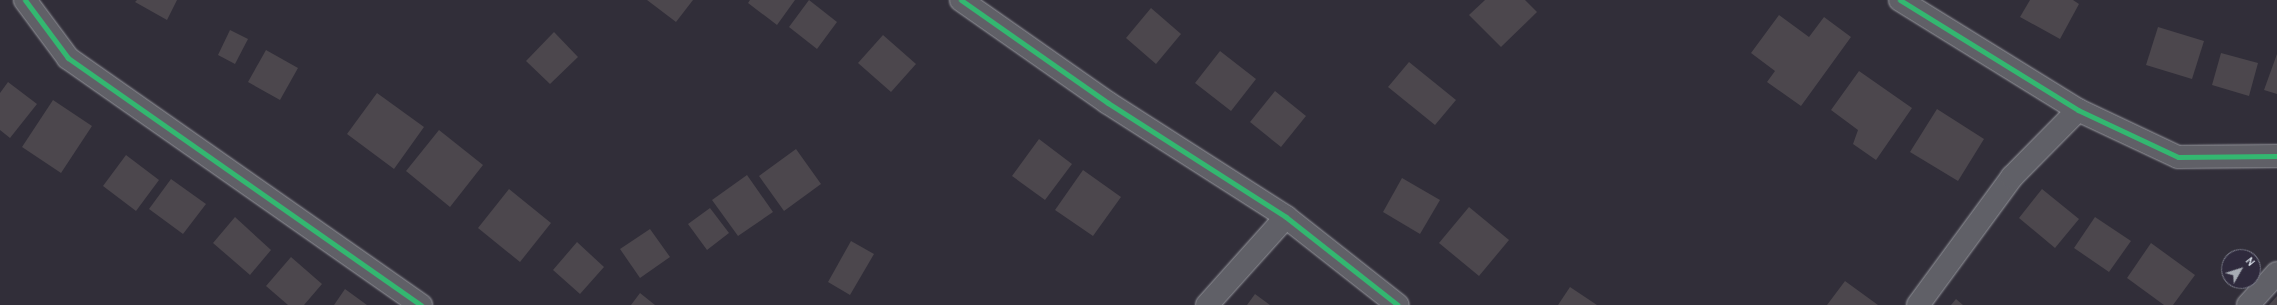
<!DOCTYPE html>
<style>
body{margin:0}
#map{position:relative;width:2277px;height:305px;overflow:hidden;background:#312e39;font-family:"Comic Neue",sans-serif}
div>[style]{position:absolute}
.building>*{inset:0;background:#4c474d}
.roads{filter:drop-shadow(0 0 1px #98999f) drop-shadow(0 0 1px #98999f)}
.minor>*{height:22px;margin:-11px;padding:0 11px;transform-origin:11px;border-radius:11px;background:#606067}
.cycleway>*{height:5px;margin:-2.5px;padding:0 2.5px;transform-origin:2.5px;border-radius:2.5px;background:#33b770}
span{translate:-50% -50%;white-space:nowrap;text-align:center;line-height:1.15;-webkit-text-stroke:3px #2f2a3d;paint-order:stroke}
.north{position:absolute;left:2221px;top:249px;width:40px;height:40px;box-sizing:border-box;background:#2f2a3d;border:1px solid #797a88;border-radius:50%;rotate:51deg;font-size:11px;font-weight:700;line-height:16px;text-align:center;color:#e8f1f8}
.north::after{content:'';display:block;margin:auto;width:14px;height:18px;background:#a8adb5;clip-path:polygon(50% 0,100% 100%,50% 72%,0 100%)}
</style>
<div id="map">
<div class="building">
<div style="clip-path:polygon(137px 0,177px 0,167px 20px,135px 2px)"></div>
<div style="clip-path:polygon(647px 0,693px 0,676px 22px)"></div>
<div style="clip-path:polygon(750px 0,795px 0,777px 25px,748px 3px)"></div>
<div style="clip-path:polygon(809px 0,837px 22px,817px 49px,789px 27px)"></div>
<div style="clip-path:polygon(1485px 0,1525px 0,1537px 12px,1501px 47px,1469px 15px)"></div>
<div style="clip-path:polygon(2030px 0,2073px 0,2079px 4px,2060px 39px,2020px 17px)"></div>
<div style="clip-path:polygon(1151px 8px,1181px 34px,1156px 64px,1126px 38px)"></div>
<div style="clip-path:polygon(1779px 15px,1809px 37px,1824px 17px,1851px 37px,1801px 106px,1767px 82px,1775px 71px,1751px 53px)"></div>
<div style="clip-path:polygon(2158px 27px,2204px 41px,2192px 79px,2146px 65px)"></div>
<div style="clip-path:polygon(230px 30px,248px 39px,235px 64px,218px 55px)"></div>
<div style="clip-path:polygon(554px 32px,578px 57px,550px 84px,526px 61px)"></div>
<div style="clip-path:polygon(883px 35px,916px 64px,891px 92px,858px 63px)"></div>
<div style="clip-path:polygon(266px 50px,298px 68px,280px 100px,248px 82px)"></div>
<div style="clip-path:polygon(1220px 51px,1256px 79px,1231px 111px,1195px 83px)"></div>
<div style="clip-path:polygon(2221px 53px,2258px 63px,2249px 96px,2212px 85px)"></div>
<div style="clip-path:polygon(2277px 54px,2277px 94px,2264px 90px)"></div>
<div style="clip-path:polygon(1409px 62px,1456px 100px,1435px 125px,1388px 87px)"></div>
<div style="clip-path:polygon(1859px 71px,1912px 108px,1876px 160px,1853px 144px,1858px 130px,1831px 110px)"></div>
<div style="clip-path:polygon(8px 82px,37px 104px,10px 138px,0 130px,0 93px)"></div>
<div style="clip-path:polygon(1275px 91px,1306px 116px,1281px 147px,1250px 122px)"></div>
<div style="clip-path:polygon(377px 93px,424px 127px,394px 169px,347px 134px)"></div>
<div style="clip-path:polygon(53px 100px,92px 126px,61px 173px,22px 147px)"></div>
<div style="clip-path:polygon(1937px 109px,1984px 139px,1958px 181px,1910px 152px)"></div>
<div style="clip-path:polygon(439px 130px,483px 165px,450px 207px,406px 171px)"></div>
<div style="clip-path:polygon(1039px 139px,1072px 164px,1045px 200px,1012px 176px)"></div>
<div style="clip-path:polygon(796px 149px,821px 184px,784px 211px,759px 176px)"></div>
<div style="clip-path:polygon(126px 155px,159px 180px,136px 211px,103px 186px)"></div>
<div style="clip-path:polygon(1083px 170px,1121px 197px,1093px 236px,1055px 210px)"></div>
<div style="clip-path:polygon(747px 175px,773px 212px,738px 236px,712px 200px)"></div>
<div style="clip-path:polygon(1402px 178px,1440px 200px,1420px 234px,1383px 212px)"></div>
<div style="clip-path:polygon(171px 179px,206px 204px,183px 234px,149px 209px)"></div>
<div style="clip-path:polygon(509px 189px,551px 223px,520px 262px,478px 228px)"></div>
<div style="clip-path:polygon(2042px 189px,2079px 219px,2055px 248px,2019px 218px)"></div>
<div style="clip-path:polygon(1469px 207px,1509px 240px,1479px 276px,1439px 243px)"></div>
<div style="clip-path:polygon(710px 208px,729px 233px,707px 250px,688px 224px)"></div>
<div style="clip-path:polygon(235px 217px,271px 250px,250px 275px,213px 243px)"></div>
<div style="clip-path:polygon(2095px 217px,2131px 241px,2109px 272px,2074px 248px)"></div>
<div style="clip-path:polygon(650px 229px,670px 257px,640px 278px,620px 249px)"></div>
<div style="clip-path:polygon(851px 241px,874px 254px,850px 295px,828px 282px)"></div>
<div style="clip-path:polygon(577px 242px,604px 267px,580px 294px,553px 270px)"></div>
<div style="clip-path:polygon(2151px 243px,2195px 275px,2173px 305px,2164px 305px,2127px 278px)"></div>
<div style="clip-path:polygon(291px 257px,322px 284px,304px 305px,288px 305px,266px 286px)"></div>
<div style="clip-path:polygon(1845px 281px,1878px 305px,1827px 305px)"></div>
<div style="clip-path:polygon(1570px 287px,1597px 305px,1558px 305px)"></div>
<div style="clip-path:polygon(345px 289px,367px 305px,334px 305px)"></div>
<div style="clip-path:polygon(640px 293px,655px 305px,631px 305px)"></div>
<div style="clip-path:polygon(1255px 294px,1270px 305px,1247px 305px)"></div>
<div style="clip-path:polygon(2277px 296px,2277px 305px,2269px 305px)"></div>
<div style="clip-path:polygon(1956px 299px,1963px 305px,1951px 305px)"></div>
</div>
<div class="roads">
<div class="minor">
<div style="left:25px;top:0;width:72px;rotate:53.4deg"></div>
<div style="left:68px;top:58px;width:431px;rotate:35deg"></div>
<div style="left:961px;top:0;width:179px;rotate:35deg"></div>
<div style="left:1108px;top:103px;width:211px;rotate:32.6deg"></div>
<div style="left:1286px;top:217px;width:142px;rotate:38.2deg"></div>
<div style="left:1900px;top:0;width:209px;rotate:31.7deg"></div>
<div style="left:2078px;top:110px;width:110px;rotate:25.2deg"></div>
<div style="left:2178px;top:157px;width:99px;rotate:-0.6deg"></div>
<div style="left:1207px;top:305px;width:118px;rotate:-48.1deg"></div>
<div style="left:1918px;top:305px;width:159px;rotate:-53.7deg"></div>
<div style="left:2012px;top:177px;width:94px;rotate:-45.4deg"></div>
<div style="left:2248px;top:305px;width:43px;rotate:-47.8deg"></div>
</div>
</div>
<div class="cycleway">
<div style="left:25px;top:0;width:72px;rotate:53.4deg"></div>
<div style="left:68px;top:58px;width:431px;rotate:35deg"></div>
<div style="left:961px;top:0;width:179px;rotate:35deg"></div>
<div style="left:1108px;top:103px;width:211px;rotate:32.6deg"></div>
<div style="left:1286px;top:217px;width:142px;rotate:38.2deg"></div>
<div style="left:1900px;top:0;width:209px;rotate:31.7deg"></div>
<div style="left:2078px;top:110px;width:110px;rotate:25.2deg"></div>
<div style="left:2178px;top:157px;width:99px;rotate:-0.6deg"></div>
</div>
<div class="north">N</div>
</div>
